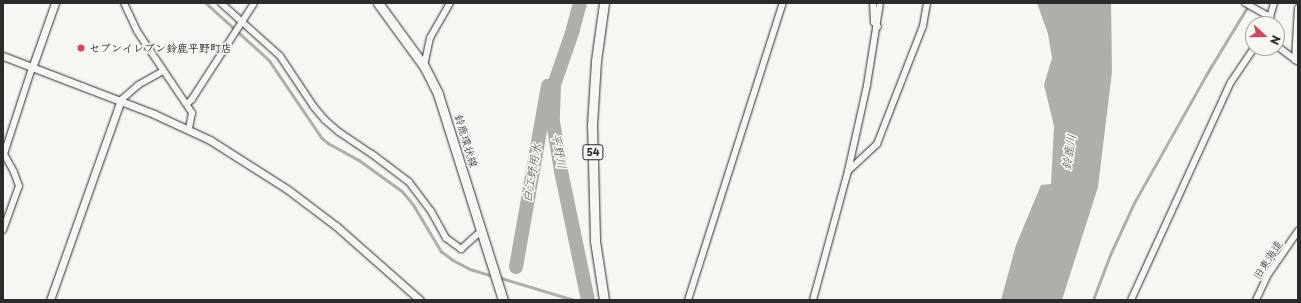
<!DOCTYPE html>
<meta charset="utf-8">
<style>
body{margin:0}
#map{position:relative;width:1301px;height:303px;overflow:hidden;background:#f6f6f2;font-family:"Playpen Sans","Klee One",sans-serif}
div>[style]{position:absolute}
.water>*{inset:0;background:#aeaeab}
.stream>*{height:2.5px;margin:-1.25px;padding:0 1.25px;transform-origin:1.25px;border-radius:1.25px;background:#aeaeab}
.river>*{height:14px;margin:-7px;padding:0 7px;transform-origin:7px;border-radius:7px;background:#aeaeab}
.roads{filter:drop-shadow(0 0 1px #2b2b2b) drop-shadow(0 0 1px #2b2b2b)}
.minor>*{height:6px;margin:-3px;padding:0 3px;transform-origin:3px;border-radius:3px;background:#f6f6f2}
.tertiary>*{height:7px;margin:-3.5px;padding:0 3.5px;transform-origin:3.5px;border-radius:3.5px;background:#f6f6f2}
.primary>*{height:9px;margin:-4.5px;padding:0 4.5px;transform-origin:4.5px;border-radius:4.5px;background:#f6f6f2}
.dots>*{width:11px;height:11px;translate:-50% -50%;box-sizing:border-box;border:2px solid #f6f6f2;border-radius:50%}
span{translate:-50% -50%;white-space:nowrap;text-align:center;line-height:1.15;-webkit-text-stroke:3.5px #f6f6f2;paint-order:stroke}
.shield-label span{padding:1px 3px;background:#f6f6f2;border:1px solid;border-radius:3px;-webkit-text-stroke-width:0}
.shield-label{font-size:10px;color:#2b2b2b;font-weight:700}
.poi-label{font-size:11px;color:#2b2b2b;font-weight:700}
.left{translate:0 -50%;text-align:left}
.street-label{font-size:11px;color:#2b2b2b}
.water-label{font-size:12px;color:#525251;font-style:italic}
.frame{position:absolute;inset:0;border:4px solid #2b2b2b;pointer-events:none}
.north{position:absolute;left:1245px;top:16px;width:40px;height:40px;box-sizing:border-box;background:#f6f6f2;border:1px solid #a5a5a2;border-radius:50%;rotate:111deg;font-size:11px;font-weight:700;line-height:16px;text-align:center;color:#2b2b2b}
.north::after{content:'';display:block;margin:auto;width:14px;height:18px;background:#d1495b;clip-path:polygon(50% 0,100% 100%,50% 72%,0 100%)}
</style>
<div id="map">
<div class="water">
<div style="clip-path:polygon(1037px 3px,1111px 3px,1112px 72px,1098px 187px,1062px 300px,1001px 300px,1016px 245px,1041px 185px,1051px 184px,1054px 126px,1044px 85px,1052px 58px,1048px 34px)"></div>
</div>
<div class="stream">
<div style="left:206px;top:3px;width:85px;rotate:42.1deg"></div>
<div style="left:269px;top:60px;width:94px;rotate:55.8deg"></div>
<div style="left:322px;top:138px;width:8px;rotate:40deg"></div>
<div style="left:328px;top:143px;width:35px;rotate:29deg"></div>
<div style="left:359px;top:160px;width:53px;rotate:35.8deg"></div>
<div style="left:402px;top:191px;width:17px;rotate:50deg"></div>
<div style="left:413px;top:204px;width:55px;rotate:59.2deg"></div>
<div style="left:441px;top:251px;width:15px;rotate:37deg"></div>
<div style="left:453px;top:260px;width:19px;rotate:28deg"></div>
<div style="left:470px;top:269px;width:24px;rotate:17deg"></div>
<div style="left:498px;top:277px;width:79px;rotate:16.8deg"></div>
<div style="left:1093px;top:300px;width:48px;rotate:-69.3deg"></div>
<div style="left:1110px;top:255px;width:57px;rotate:-65.2deg"></div>
<div style="left:1134px;top:203px;width:147px;rotate:-60.6deg"></div>
<div style="left:1206px;top:75px;width:81px;rotate:-58.7deg"></div>
</div>
<div class="river">
<div style="left:580px;top:3px;width:28px;rotate:105deg"></div>
<div style="left:573px;top:30px;width:58px;rotate:109.1deg"></div>
<div style="left:554px;top:85px;width:37px;rotate:92deg"></div>
<div style="left:553px;top:122px;width:50px;rotate:80.7deg"></div>
<div style="left:561px;top:171px;width:132px;rotate:78.2deg"></div>
<div style="left:516px;top:267px;width:184px;rotate:-80deg"></div>
</div>
<div class="roads">
<div class="minor">
<div style="left:124px;top:3px;width:31px;rotate:65deg"></div>
<div style="left:137px;top:31px;width:99px;rotate:56.1deg"></div>
<div style="left:192px;top:113px;width:16px;rotate:101deg"></div>
<div style="left:221px;top:3px;width:79px;rotate:41.9deg"></div>
<div style="left:280px;top:56px;width:61px;rotate:56.3deg"></div>
<div style="left:314px;top:107px;width:17px;rotate:50deg"></div>
<div style="left:325px;top:120px;width:18px;rotate:41deg"></div>
<div style="left:339px;top:132px;width:40px;rotate:34deg"></div>
<div style="left:372px;top:154px;width:46px;rotate:37.1deg"></div>
<div style="left:409px;top:182px;width:36px;rotate:53deg"></div>
<div style="left:431px;top:211px;width:31px;rotate:61deg"></div>
<div style="left:446px;top:238px;width:19px;rotate:36deg"></div>
<div style="left:461px;top:249px;width:27px;rotate:-42deg"></div>
<div style="left:873px;top:3px;width:19px;rotate:87deg"></div>
<div style="left:874px;top:22px;width:6px;rotate:51deg"></div>
<div style="left:1245px;top:3px;width:29px;rotate:29deg"></div>
<div style="left:1268px;top:24px;width:22px;rotate:-74deg"></div>
<div style="left:1277px;top:46px;width:26px;rotate:37deg"></div>
<div style="left:1295px;top:60px;width:52px;rotate:-86.7deg"></div>
<div style="left:424px;top:66px;width:29px;rotate:-78deg"></div>
<div style="left:430px;top:38px;width:40px;rotate:-60.3deg"></div>
<div style="left:121px;top:100px;width:23px;rotate:-41deg"></div>
<div style="left:138px;top:85px;width:29px;rotate:-29deg"></div>
<div style="left:187px;top:104px;width:7px;rotate:-45deg"></div>
<div style="left:192px;top:99px;width:114px;rotate:-57.1deg"></div>
<div style="left:848px;top:171px;width:40px;rotate:-43deg"></div>
<div style="left:877px;top:144px;width:127px;rotate:-68.7deg"></div>
<div style="left:923px;top:26px;width:23px;rotate:-80deg"></div>
<div style="left:3px;top:230px;width:47px;rotate:-70deg"></div>
<div style="left:19px;top:186px;width:15px;rotate:-110deg"></div>
<div style="left:14px;top:172px;width:21px;rotate:-119deg"></div>
<div style="left:4px;top:154px;width:90px;rotate:-72deg"></div>
<div style="left:688px;top:300px;width:312px;rotate:-72.3deg"></div>
<div style="left:813px;top:300px;width:134px;rotate:-74.8deg"></div>
<div style="left:848px;top:171px;width:88px;rotate:-77.5deg"></div>
<div style="left:867px;top:85px;width:83px;rotate:-81deg"></div>
<div style="left:1131px;top:300px;width:240px;rotate:-65.4deg"></div>
<div style="left:1231px;top:82px;width:41px;rotate:-55.9deg"></div>
<div style="left:1256px;top:300px;width:26px;rotate:-65deg"></div>
<div style="left:1267px;top:276px;width:55px;rotate:-55.4deg"></div>
</div>
<div class="tertiary">
<div style="left:3px;top:56px;width:162px;rotate:21deg"></div>
<div style="left:154px;top:114px;width:62px;rotate:24.9deg"></div>
<div style="left:210px;top:140px;width:91px;rotate:32.5deg"></div>
<div style="left:287px;top:189px;width:61px;rotate:37.1deg"></div>
<div style="left:336px;top:226px;width:112px;rotate:41.4deg"></div>
<div style="left:32px;top:68px;width:69px;rotate:-70.5deg"></div>
<div style="left:50px;top:300px;width:212px;rotate:-70.5deg"></div>
</div>
<div class="primary">
<div style="left:378px;top:3px;width:78px;rotate:53.9deg"></div>
<div style="left:424px;top:66px;width:31px;rotate:63deg"></div>
<div style="left:438px;top:94px;width:216px;rotate:72.5deg"></div>
<div style="left:604px;top:3px;width:59px;rotate:97.9deg"></div>
<div style="left:596px;top:61px;width:63px;rotate:93.6deg"></div>
<div style="left:592px;top:124px;width:117px;rotate:88.5deg"></div>
<div style="left:595px;top:241px;width:60px;rotate:81.3deg"></div>
</div>
</div>
<div class="dots">
<div style="left:81px;top:48px;background:#d1495b"></div>
</div>
<div class="shield-label">
<span style="left:593px;top:152px">54</span>
</div>
<div class="poi-label">
<span class="left" style="left:89px;top:48px">セブンイレブン鈴鹿平野町店</span>
</div>
<div class="street-label">
<span style="left:466px;top:141px;rotate:73deg">鈴鹿環状線</span>
<span style="left:1268px;top:260px;rotate:-57deg">旧東海道</span>
</div>
<div class="water-label">
<span style="left:559px;top:151px;rotate:79deg">平野川</span>
<span style="left:1069px;top:152px;rotate:-81deg">鈴鹿川</span>
<span style="left:532px;top:173px;rotate:-80deg">白江野用水</span>
</div>
<div class="frame"></div>
<div class="north">N</div>
</div>
